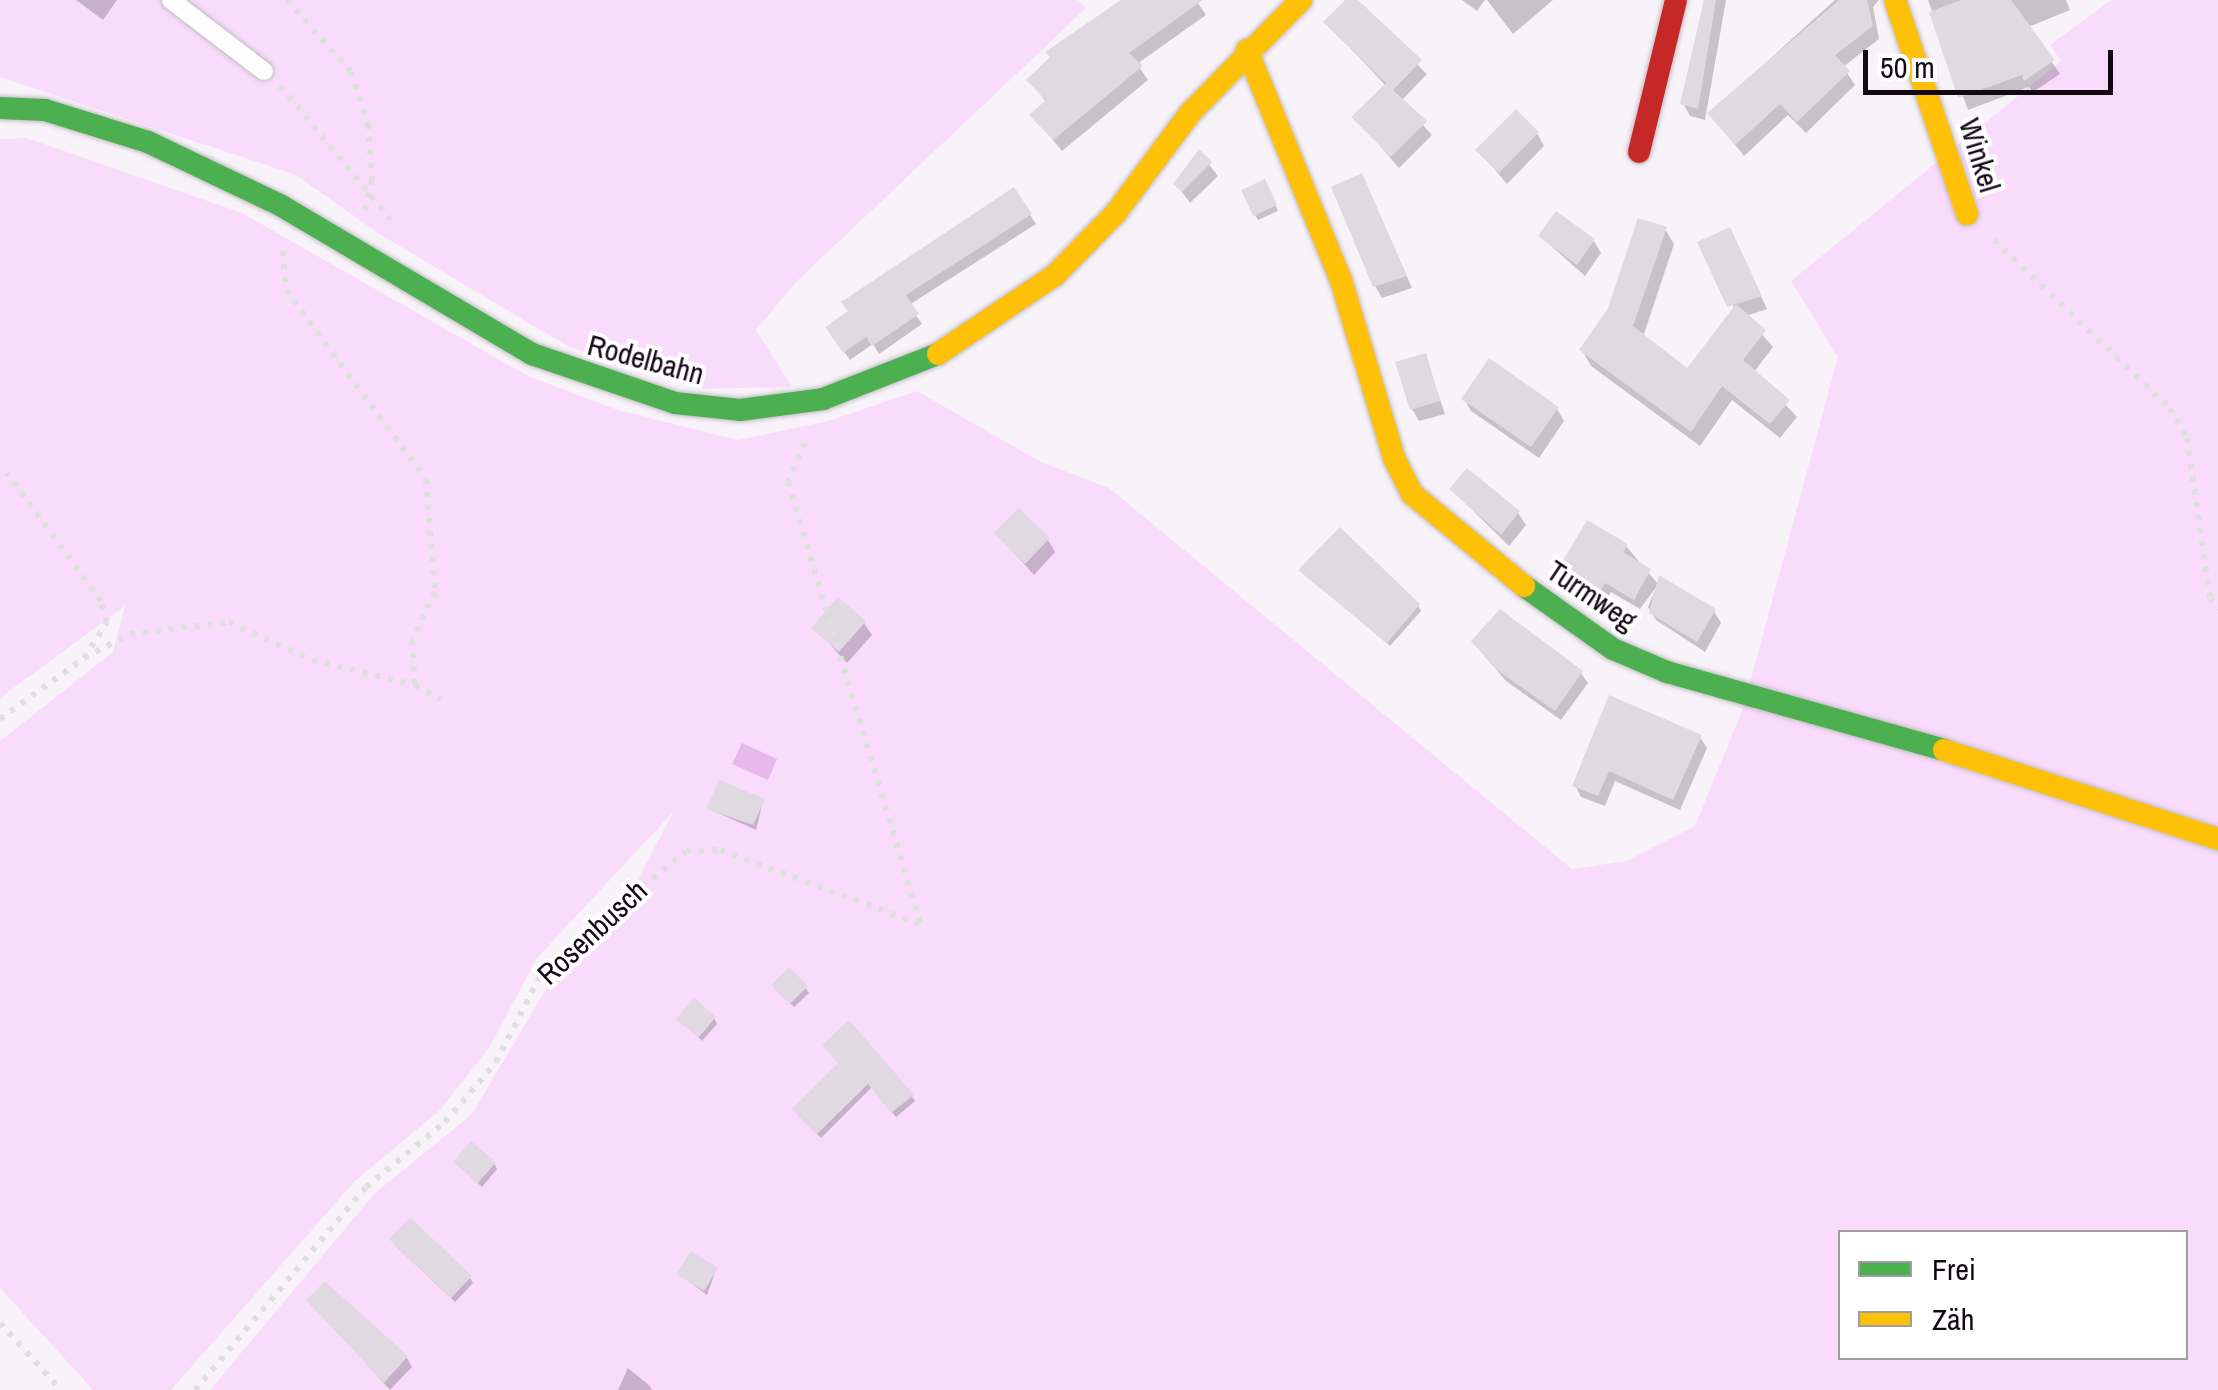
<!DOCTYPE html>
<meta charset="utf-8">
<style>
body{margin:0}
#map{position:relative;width:2218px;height:1390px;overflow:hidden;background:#f8f3f9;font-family:"Archivo Narrow",sans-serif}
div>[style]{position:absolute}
.green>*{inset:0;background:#f9dcfc}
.water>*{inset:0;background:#e6b8eb}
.shadow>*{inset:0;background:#0003}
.building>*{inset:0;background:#e1d9e2}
.path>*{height:6px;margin-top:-3px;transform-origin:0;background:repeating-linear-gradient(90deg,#e0dfe0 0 5px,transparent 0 13px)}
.roads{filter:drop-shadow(0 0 2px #c3bcc4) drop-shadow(0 0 2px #c3bcc4)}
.lane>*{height:18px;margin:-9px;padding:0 9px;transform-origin:9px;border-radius:9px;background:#fefdfe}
.fast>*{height:22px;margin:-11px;padding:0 11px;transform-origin:11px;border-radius:11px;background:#4caf50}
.slow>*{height:22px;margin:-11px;padding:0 11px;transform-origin:11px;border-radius:11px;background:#ffc107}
.jam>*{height:22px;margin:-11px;padding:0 11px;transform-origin:11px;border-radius:11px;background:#c62828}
span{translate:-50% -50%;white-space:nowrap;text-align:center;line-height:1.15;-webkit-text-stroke:8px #fff;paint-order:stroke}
.street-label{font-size:30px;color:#120913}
.legend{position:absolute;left:1838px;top:1230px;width:350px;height:130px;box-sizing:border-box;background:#fff;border:2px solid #a09da1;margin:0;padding:12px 18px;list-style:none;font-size:30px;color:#120913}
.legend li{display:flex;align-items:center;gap:20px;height:50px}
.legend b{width:50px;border:2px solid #a09da1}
.scale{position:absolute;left:1863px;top:50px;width:250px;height:45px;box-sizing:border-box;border:5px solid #120913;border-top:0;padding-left:12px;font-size:30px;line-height:35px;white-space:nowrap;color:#120913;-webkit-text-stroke:8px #fff;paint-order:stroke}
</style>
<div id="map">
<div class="green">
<div style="clip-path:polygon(0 0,1078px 0,1086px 8px,796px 282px,756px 330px,792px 387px,699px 389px,569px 347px,381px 235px,296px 175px,0 77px)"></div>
<div style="clip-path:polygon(evenodd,2111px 0,2218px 0,2218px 1390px,210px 1390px,375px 1193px,472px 1114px,546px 989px,619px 915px,674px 811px,537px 958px,489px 1048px,439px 1111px,355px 1181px,171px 1390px,93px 1390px,0 1288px,0 741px,113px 652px,125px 606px,0 698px,0 139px,27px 138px,242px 213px,528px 376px,618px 410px,738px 440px,828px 421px,917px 391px,1039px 461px,1109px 488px,1572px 869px,1626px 861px,1695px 826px,1743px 708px,1838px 357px,1791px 281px,2061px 61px,2050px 45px,2111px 0,1840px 1232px,2186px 1232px,2186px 1358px,1840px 1358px,1840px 1232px)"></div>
</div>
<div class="water">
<div style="clip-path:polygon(742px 743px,777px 759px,768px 780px,732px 764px)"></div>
</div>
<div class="shadow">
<div style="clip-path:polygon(76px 0,117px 0,103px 20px)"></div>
<div style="clip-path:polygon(1122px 0,1196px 0,1206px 15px,1137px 64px,1148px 80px,1062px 151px,1033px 116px,1046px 102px,1030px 80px)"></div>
<div style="clip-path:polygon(1349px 0,1427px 74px,1401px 101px,1432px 135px,1399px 168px,1355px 117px,1387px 87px,1326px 22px)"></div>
<div style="clip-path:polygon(1462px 0,1485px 0,1477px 11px)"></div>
<div style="clip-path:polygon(1487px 0,1553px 0,1513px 34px)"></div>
<div style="clip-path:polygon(1704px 0,1726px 0,1705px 120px,1690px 116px,1683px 103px)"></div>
<div style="clip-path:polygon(1835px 0,1879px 0,1873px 7px,1879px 39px,1843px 67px,1855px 85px,1806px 133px,1788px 115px,1744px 156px,1710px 113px)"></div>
<div style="clip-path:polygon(1928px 0,2066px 0,2070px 10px,2028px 27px,2060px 74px,2033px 92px,2029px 87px,1968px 110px)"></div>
<div style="clip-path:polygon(1537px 133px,1544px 146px,1507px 184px,1479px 151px)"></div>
<div style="clip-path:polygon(1200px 153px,1218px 176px,1190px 203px,1176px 184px)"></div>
<div style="clip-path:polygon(1267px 187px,1278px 211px,1258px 220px,1255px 215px)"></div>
<div style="clip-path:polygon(1368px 189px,1412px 288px,1382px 298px,1375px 286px)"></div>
<div style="clip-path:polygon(1014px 190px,1036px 224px,909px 305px,922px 324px,879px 354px,873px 344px,850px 360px,834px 337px,850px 313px)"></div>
<div style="clip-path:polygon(1665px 229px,1674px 244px,1643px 337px,1688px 372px,1733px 313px,1736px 243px,1767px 309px,1746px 316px,1773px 347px,1754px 372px,1797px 417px,1780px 438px,1732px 400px,1700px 446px,1591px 366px,1582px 350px)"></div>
<div style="clip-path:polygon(1541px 237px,1594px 241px,1601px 253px,1585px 276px)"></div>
<div style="clip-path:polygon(1425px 356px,1445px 414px,1419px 421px,1412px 409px)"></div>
<div style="clip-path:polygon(1464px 399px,1557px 409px,1564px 421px,1539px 458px,1471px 411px)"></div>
<div style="clip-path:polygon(1452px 490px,1518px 513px,1526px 525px,1509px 546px)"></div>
<div style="clip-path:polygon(997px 534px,1048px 540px,1055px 552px,1034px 575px)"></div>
<div style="clip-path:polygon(1626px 546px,1658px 584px,1714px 611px,1721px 623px,1705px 652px,1656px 620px,1648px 607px,1657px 586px,1640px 609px,1611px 592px,1605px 603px,1561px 569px)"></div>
<div style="clip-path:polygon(1301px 571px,1418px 605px,1421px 611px,1390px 646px)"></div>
<div style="clip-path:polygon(864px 623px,872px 635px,847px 663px,815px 628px)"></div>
<div style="clip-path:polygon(1481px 652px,1581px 673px,1588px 683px,1561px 720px,1506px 681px)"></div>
<div style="clip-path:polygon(1611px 699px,1700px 737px,1707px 748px,1680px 810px,1615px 781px,1605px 806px,1581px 797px,1575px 785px)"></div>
<div style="clip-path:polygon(763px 801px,756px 830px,709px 809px)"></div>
<div style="clip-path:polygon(806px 988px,809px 993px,794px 1007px,777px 991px)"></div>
<div style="clip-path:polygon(714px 1018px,717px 1024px,702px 1041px,679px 1019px)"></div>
<div style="clip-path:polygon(840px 1064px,912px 1096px,915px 1101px,896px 1117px,872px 1087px,821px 1138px,798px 1115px)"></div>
<div style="clip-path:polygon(456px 1163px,494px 1163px,497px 1169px,482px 1187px)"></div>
<div style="clip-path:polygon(395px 1245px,470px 1278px,473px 1283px,455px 1302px)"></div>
<div style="clip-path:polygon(716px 1270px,707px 1295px,679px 1274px)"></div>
<div style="clip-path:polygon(309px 1300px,407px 1358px,412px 1367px,390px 1390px)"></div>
<div style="clip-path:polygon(628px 1368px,650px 1386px,652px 1390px,618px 1390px)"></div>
</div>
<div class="building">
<div style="clip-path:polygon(1121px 0,1203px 0,1129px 53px,1143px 66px,1053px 140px,1029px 115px,1046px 100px,1026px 80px,1050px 57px,1045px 52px)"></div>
<div style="clip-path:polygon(1345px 0,1358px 0,1422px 60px,1393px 90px,1427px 121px,1391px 157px,1351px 117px,1386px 83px,1323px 22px)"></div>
<div style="clip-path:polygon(1704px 0,1716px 0,1698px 109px,1680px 104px)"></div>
<div style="clip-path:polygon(1839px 0,1867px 0,1873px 26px,1835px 55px,1850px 71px,1797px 122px,1780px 104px,1735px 145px,1707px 113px)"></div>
<div style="clip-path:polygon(1961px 0,2011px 0,2055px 60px,2024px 81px,2022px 75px,1958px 98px,1929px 12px)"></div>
<div style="clip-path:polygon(1516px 109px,1539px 132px,1499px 173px,1475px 150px)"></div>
<div style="clip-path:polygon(1199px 149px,1212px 162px,1182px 192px,1173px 184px)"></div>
<div style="clip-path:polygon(1362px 173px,1407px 276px,1373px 287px,1331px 187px)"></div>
<div style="clip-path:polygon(1265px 179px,1277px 205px,1253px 216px,1241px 190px)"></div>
<div style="clip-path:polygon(1014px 187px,1032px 214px,906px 295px,919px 314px,872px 346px,866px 337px,843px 353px,825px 327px,848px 311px,841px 302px)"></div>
<div style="clip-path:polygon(1556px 211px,1595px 239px,1577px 265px,1538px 236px)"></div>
<div style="clip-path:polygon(1638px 218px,1667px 227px,1633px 326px,1687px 368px,1736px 304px,1766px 330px,1743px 360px,1790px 400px,1770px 424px,1722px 386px,1691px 432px,1579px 350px,1608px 308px)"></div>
<div style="clip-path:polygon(1730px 227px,1762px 296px,1727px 307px,1697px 242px)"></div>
<div style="clip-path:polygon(1426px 353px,1440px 401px,1410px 410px,1395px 362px)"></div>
<div style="clip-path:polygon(1489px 358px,1559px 407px,1531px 447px,1461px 399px)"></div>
<div style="clip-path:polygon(1467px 468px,1520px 511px,1501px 535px,1449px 489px)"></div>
<div style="clip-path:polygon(1019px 508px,1050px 538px,1025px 564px,994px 533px)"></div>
<div style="clip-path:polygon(1587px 520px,1628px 544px,1623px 552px,1651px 569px,1634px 600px,1605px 583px,1599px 594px,1558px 569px)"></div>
<div style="clip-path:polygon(1340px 527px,1420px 604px,1387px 643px,1298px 570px)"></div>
<div style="clip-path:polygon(1659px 575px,1716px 609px,1697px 642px,1649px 613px)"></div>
<div style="clip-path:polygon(838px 597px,866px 621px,839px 652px,811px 628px)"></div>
<div style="clip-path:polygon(1500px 609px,1583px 671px,1555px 711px,1497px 670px,1471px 641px)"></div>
<div style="clip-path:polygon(1609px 695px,1702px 735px,1673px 800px,1609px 771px,1598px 796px,1572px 786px)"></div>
<div style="clip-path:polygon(719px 780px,765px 799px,753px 825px,706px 809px)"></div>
<div style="clip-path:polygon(789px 967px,808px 986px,790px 1004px,771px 985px)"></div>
<div style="clip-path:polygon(694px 998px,716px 1017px,698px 1038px,676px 1019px)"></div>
<div style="clip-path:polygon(849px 1020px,914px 1095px,891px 1113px,868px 1084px,817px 1134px,792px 1109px,838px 1063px,822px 1045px)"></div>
<div style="clip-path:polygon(471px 1141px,496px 1162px,478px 1183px,453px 1162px)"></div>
<div style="clip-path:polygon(410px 1217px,472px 1276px,451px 1298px,389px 1239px)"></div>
<div style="clip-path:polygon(691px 1251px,718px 1268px,704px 1291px,676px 1274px)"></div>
<div style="clip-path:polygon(325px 1281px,408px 1356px,384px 1383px,306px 1300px)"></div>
</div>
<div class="path">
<div style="left:287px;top:0;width:96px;rotate:48.4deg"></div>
<div style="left:351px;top:72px;width:55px;rotate:71.9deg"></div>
<div style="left:368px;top:124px;width:56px;rotate:85.9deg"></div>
<div style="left:372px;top:180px;width:32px;rotate:104deg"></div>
<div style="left:280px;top:86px;width:177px;rotate:50.3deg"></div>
<div style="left:1994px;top:240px;width:243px;rotate:43.7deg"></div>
<div style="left:2170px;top:408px;width:34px;rotate:60deg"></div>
<div style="left:2187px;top:438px;width:162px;rotate:81.8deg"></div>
<div style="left:2210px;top:598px;width:14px;rotate:54deg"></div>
<div style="left:283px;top:251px;width:39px;rotate:86deg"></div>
<div style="left:286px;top:290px;width:235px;rotate:53.5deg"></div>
<div style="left:426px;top:479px;width:113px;rotate:85.4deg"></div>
<div style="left:435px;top:592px;width:53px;rotate:115.6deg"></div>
<div style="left:412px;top:640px;width:45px;rotate:86.2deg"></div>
<div style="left:805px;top:443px;width:43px;rotate:113.6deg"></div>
<div style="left:788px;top:482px;width:460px;rotate:73.3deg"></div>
<div style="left:84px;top:658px;width:52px;rotate:-27.6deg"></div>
<div style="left:130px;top:634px;width:100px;rotate:-6.9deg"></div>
<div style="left:229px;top:622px;width:91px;rotate:24.6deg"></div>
<div style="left:312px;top:660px;width:106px;rotate:13.6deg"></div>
<div style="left:415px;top:685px;width:29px;rotate:29deg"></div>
<div style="left:0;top:719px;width:104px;rotate:-36deg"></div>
<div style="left:84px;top:658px;width:43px;rotate:-57.4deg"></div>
<div style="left:107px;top:622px;width:22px;rotate:-106deg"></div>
<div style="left:101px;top:601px;width:159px;rotate:-126.3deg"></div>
<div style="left:0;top:1323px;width:91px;rotate:47.7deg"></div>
<div style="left:195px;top:1390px;width:265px;rotate:-49.9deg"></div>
<div style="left:366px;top:1187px;width:102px;rotate:-39.4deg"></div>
<div style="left:445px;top:1122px;width:79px;rotate:-49.6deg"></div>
<div style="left:496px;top:1062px;width:103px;rotate:-62.9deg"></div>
<div style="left:543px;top:970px;width:186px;rotate:-39.8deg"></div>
<div style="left:686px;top:851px;width:34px;rotate:-2deg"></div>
<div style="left:720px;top:850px;width:213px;rotate:20.3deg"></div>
</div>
<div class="roads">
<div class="lane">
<div style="left:171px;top:0;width:117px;rotate:37.4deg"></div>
</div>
<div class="fast">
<div style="left:0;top:108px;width:45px;rotate:2.5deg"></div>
<div style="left:45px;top:110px;width:108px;rotate:17.3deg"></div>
<div style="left:148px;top:142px;width:146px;rotate:25.5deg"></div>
<div style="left:280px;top:205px;width:293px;rotate:30.6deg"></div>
<div style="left:532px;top:354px;width:151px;rotate:18.9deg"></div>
<div style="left:675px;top:403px;width:65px;rotate:6.1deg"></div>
<div style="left:740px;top:410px;width:84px;rotate:-7.5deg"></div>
<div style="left:823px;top:399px;width:123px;rotate:-21.4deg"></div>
<div style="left:1524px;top:586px;width:109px;rotate:35.3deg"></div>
<div style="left:1613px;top:649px;width:59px;rotate:23.1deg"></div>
<div style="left:1667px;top:672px;width:288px;rotate:15.7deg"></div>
</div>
<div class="slow">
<div style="left:1895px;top:0;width:226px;rotate:71.4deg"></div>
<div style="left:1247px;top:50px;width:248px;rotate:67.8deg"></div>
<div style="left:1341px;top:280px;width:186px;rotate:73.4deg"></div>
<div style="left:1394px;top:458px;width:40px;rotate:63.4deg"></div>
<div style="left:1412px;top:494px;width:145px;rotate:39.4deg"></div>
<div style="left:938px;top:354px;width:141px;rotate:-34deg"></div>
<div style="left:1055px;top:275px;width:86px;rotate:-45.5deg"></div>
<div style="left:1115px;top:214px;width:127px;rotate:-53.3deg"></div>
<div style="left:1191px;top:112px;width:157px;rotate:-45.5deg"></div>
<div style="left:1944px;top:750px;width:288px;rotate:18deg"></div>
</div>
<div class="jam">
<div style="left:1639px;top:152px;width:156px;rotate:-76.3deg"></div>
</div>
</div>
<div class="street-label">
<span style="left:1980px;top:155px;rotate:73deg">Winkel</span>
<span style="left:646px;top:359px;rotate:15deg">Rodelbahn</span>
<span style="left:1592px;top:595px;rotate:34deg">Turmweg</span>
<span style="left:592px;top:932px;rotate:-43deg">Rosenbusch</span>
</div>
<ul class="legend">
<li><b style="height:12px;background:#4caf50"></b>Frei</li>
<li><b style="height:12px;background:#ffc107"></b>Zäh</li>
</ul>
<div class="scale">50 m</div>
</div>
